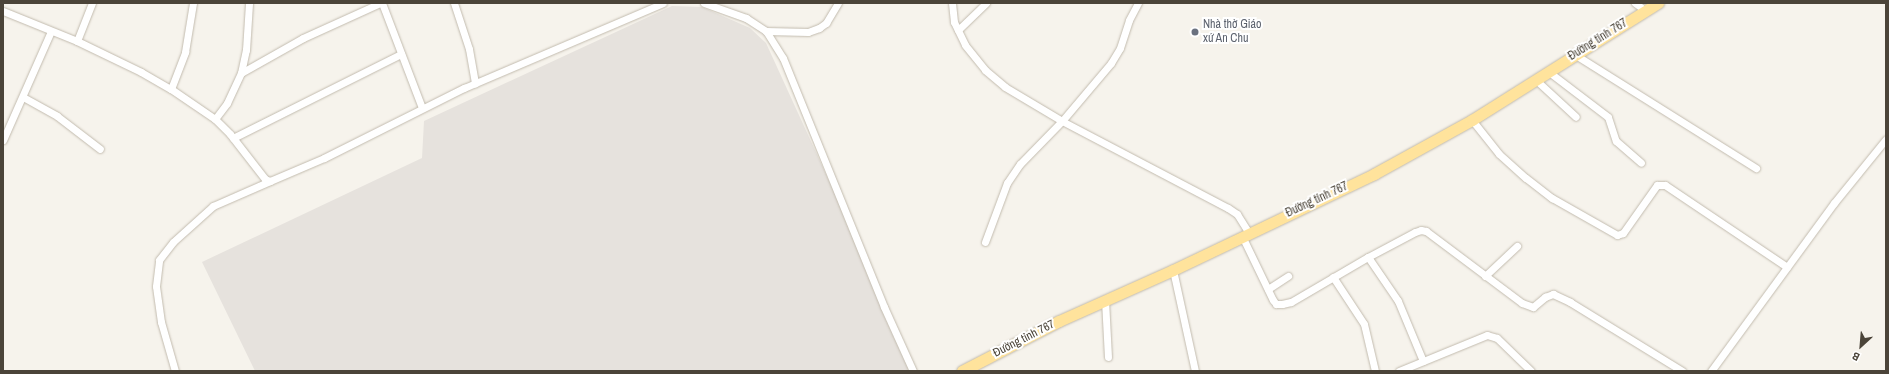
<!DOCTYPE html>
<meta charset="utf-8">
<style>
body{margin:0}
#map{position:relative;width:1889px;height:374px;overflow:hidden;background:#f6f3ec;font-family:"Archivo Narrow",sans-serif}
div>[style]{position:absolute}
.industrial>*{inset:0;background:#e6e2dd}
.roads{filter:drop-shadow(0 0 1px #c2bbae) drop-shadow(0 0 1px #c2bbae)}
.street>*{height:7px;margin:-3.5px;padding:0 3.5px;transform-origin:3.5px;border-radius:3.5px;background:#fff}
.primary>*{height:11px;margin:-5.5px;padding:0 5.5px;transform-origin:5.5px;border-radius:5.5px;background:#ffe39c}
.dots>*{width:11px;height:11px;translate:-50% -50%;box-sizing:border-box;border:2px solid #fff;border-radius:50%}
span{translate:-50% -50%;white-space:nowrap;text-align:center;line-height:1.15;-webkit-text-stroke:4px #fff;paint-order:stroke}
.worship-label{font-size:12px;color:#5b616d}
.left{translate:0 -50%;text-align:left}
.street-label{font-size:12px;color:#4b4439}
.frame{position:absolute;inset:0;border:4px solid #4b4439;pointer-events:none}
.north{position:absolute;left:1841px;top:326px;width:40px;height:40px;-webkit-text-stroke:3px #fff;paint-order:stroke;rotate:206deg;font-size:11px;font-weight:700;line-height:16px;text-align:center;color:#4b4439}
.north::after{content:'';display:block;margin:auto;width:14px;height:18px;background:#4b4439;clip-path:polygon(50% 0,100% 100%,50% 72%,0 100%)}
</style>
<div id="map">
<div class="industrial">
<div style="clip-path:polygon(672px 6px,702px 7px,750px 28px,766px 43px,916px 371px,255px 371px,202px 262px,422px 158px,424px 121px)"></div>
</div>
<div class="roads">
<div class="street">
<div style="left:382px;top:3px;width:112px;rotate:69.1deg"></div>
<div style="left:454px;top:3px;width:48px;rotate:71.9deg"></div>
<div style="left:469px;top:49px;width:35px;rotate:80deg"></div>
<div style="left:704px;top:3px;width:45px;rotate:19.7deg"></div>
<div style="left:746px;top:18px;width:24px;rotate:33deg"></div>
<div style="left:766px;top:31px;width:32px;rotate:58deg"></div>
<div style="left:783px;top:58px;width:269px;rotate:67.9deg"></div>
<div style="left:884px;top:307px;width:70px;rotate:65.6deg"></div>
<div style="left:952px;top:3px;width:19px;rotate:84deg"></div>
<div style="left:954px;top:22px;width:25px;rotate:64deg"></div>
<div style="left:965px;top:45px;width:32px;rotate:51deg"></div>
<div style="left:985px;top:70px;width:26px;rotate:40deg"></div>
<div style="left:1005px;top:87px;width:66px;rotate:30.8deg"></div>
<div style="left:1062px;top:121px;width:187px;rotate:27.7deg"></div>
<div style="left:1228px;top:208px;width:11px;rotate:34deg"></div>
<div style="left:1237px;top:214px;width:22px;rotate:58deg"></div>
<div style="left:1635px;top:3px;width:14px;rotate:36deg"></div>
<div style="left:3px;top:11px;width:80px;rotate:22.1deg"></div>
<div style="left:77px;top:41px;width:71px;rotate:25.8deg"></div>
<div style="left:141px;top:72px;width:34px;rotate:30deg"></div>
<div style="left:171px;top:89px;width:53px;rotate:34.3deg"></div>
<div style="left:215px;top:119px;width:21px;rotate:45deg"></div>
<div style="left:230px;top:134px;width:57px;rotate:52.1deg"></div>
<div style="left:265px;top:179px;width:5px;rotate:22deg"></div>
<div style="left:270px;top:181px;width:59px;rotate:-23.1deg"></div>
<div style="left:324px;top:158px;width:157px;rotate:-26.6deg"></div>
<div style="left:464px;top:88px;width:216px;rotate:-23.1deg"></div>
<div style="left:958px;top:30px;width:39px;rotate:-44deg"></div>
<div style="left:766px;top:31px;width:42px;rotate:1.4deg"></div>
<div style="left:808px;top:32px;width:12px;rotate:-20deg"></div>
<div style="left:819px;top:28px;width:9px;rotate:-36deg"></div>
<div style="left:826px;top:23px;width:23px;rotate:-59deg"></div>
<div style="left:77px;top:41px;width:41px;rotate:-68.5deg"></div>
<div style="left:1574px;top:54px;width:215px;rotate:32.1deg"></div>
<div style="left:1549px;top:72px;width:74px;rotate:37.3deg"></div>
<div style="left:1608px;top:117px;width:25px;rotate:72deg"></div>
<div style="left:1616px;top:141px;width:33px;rotate:41deg"></div>
<div style="left:241px;top:73px;width:71px;rotate:-29.4deg"></div>
<div style="left:303px;top:38px;width:85px;rotate:-24.4deg"></div>
<div style="left:1536px;top:80px;width:54px;rotate:42.8deg"></div>
<div style="left:171px;top:89px;width:40px;rotate:-69deg"></div>
<div style="left:185px;top:52px;width:50px;rotate:-80.7deg"></div>
<div style="left:23px;top:97px;width:39px;rotate:29deg"></div>
<div style="left:57px;top:116px;width:54px;rotate:37.5deg"></div>
<div style="left:215px;top:119px;width:20px;rotate:-53deg"></div>
<div style="left:227px;top:103px;width:33px;rotate:-65deg"></div>
<div style="left:241px;top:73px;width:24px;rotate:-78deg"></div>
<div style="left:246px;top:50px;width:47px;rotate:-86.3deg"></div>
<div style="left:1472px;top:120px;width:43px;rotate:51.5deg"></div>
<div style="left:1499px;top:154px;width:36px;rotate:42deg"></div>
<div style="left:1526px;top:178px;width:33px;rotate:38deg"></div>
<div style="left:1552px;top:198px;width:75px;rotate:29.6deg"></div>
<div style="left:1617px;top:235px;width:6px;rotate:-18deg"></div>
<div style="left:1623px;top:233px;width:59px;rotate:-54.7deg"></div>
<div style="left:1657px;top:185px;width:8px"></div>
<div style="left:1665px;top:185px;width:147px;rotate:33.9deg"></div>
<div style="left:233px;top:138px;width:188px;rotate:-26.6deg"></div>
<div style="left:3px;top:140px;width:119px;rotate:-66.2deg"></div>
<div style="left:1242px;top:236px;width:71px;rotate:64.2deg"></div>
<div style="left:1273px;top:300px;width:5px;rotate:53deg"></div>
<div style="left:1276px;top:304px;width:6px"></div>
<div style="left:1282px;top:304px;width:9px;rotate:-13deg"></div>
<div style="left:1291px;top:302px;width:89px;rotate:-30.3deg"></div>
<div style="left:1368px;top:257px;width:53px;rotate:-28deg"></div>
<div style="left:1415px;top:232px;width:6px;rotate:-18deg"></div>
<div style="left:1421px;top:230px;width:5px;rotate:11deg"></div>
<div style="left:1426px;top:231px;width:120px;rotate:36.9deg"></div>
<div style="left:1522px;top:303px;width:12px;rotate:20deg"></div>
<div style="left:1533px;top:307px;width:16px;rotate:-40deg"></div>
<div style="left:1545px;top:297px;width:9px;rotate:-21deg"></div>
<div style="left:1553px;top:294px;width:19px;rotate:25deg"></div>
<div style="left:1570px;top:302px;width:132px;rotate:31.6deg"></div>
<div style="left:985px;top:242px;width:63px;rotate:-69.6deg"></div>
<div style="left:1007px;top:183px;width:23px;rotate:-56deg"></div>
<div style="left:1020px;top:164px;width:60px;rotate:-45.7deg"></div>
<div style="left:1062px;top:121px;width:76px;rotate:-49.8deg"></div>
<div style="left:1111px;top:63px;width:17px;rotate:-59deg"></div>
<div style="left:1120px;top:48px;width:29px;rotate:-72deg"></div>
<div style="left:1129px;top:20px;width:19px;rotate:-62deg"></div>
<div style="left:1368px;top:257px;width:53px;rotate:55.7deg"></div>
<div style="left:1398px;top:301px;width:65px;rotate:67.4deg"></div>
<div style="left:1173px;top:270px;width:103px;rotate:77.7deg"></div>
<div style="left:1485px;top:276px;width:44px;rotate:-43.2deg"></div>
<div style="left:1333px;top:277px;width:56px;rotate:56.6deg"></div>
<div style="left:1364px;top:324px;width:48px;rotate:76.8deg"></div>
<div style="left:1268px;top:289px;width:24px;rotate:-33deg"></div>
<div style="left:1105px;top:300px;width:57px;rotate:87deg"></div>
<div style="left:175px;top:371px;width:51px;rotate:-105.9deg"></div>
<div style="left:161px;top:322px;width:36px;rotate:-98deg"></div>
<div style="left:156px;top:286px;width:26px;rotate:-83deg"></div>
<div style="left:159px;top:260px;width:23px;rotate:-52deg"></div>
<div style="left:173px;top:242px;width:54px;rotate:-42deg"></div>
<div style="left:213px;top:206px;width:62px;rotate:-23.7deg"></div>
<div style="left:1399px;top:371px;width:95px;rotate:-22.2deg"></div>
<div style="left:1487px;top:335px;width:10px;rotate:17deg"></div>
<div style="left:1497px;top:338px;width:47px;rotate:44.1deg"></div>
<div style="left:1711px;top:371px;width:208px;rotate:-53.8deg"></div>
<div style="left:1834px;top:203px;width:82px;rotate:-50.9deg"></div>
</div>
<div class="primary">
<div style="left:962px;top:371px;width:109px;rotate:-27.3deg"></div>
<div style="left:1059px;top:321px;width:125px;rotate:-24.1deg"></div>
<div style="left:1173px;top:270px;width:223px;rotate:-25.5deg"></div>
<div style="left:1374px;top:174px;width:112px;rotate:-28.9deg"></div>
<div style="left:1472px;top:120px;width:220px;rotate:-32.2deg"></div>
</div>
</div>
<div class="dots">
<div style="left:1195px;top:32px;background:#6b7280"></div>
</div>
<div class="worship-label">
<span class="left" style="left:1203px;top:32px">Nhà thờ Giáo<br>xứ An Chu</span>
</div>
<div class="street-label">
<span style="left:1598px;top:40px;rotate:-32deg">Đường tỉnh 767</span>
<span style="left:1317px;top:200px;rotate:-25deg">Đường tỉnh 767</span>
<span style="left:1024px;top:339px;rotate:-27deg">Đường tỉnh 767</span>
</div>
<div class="frame"></div>
<div class="north">B</div>
</div>
